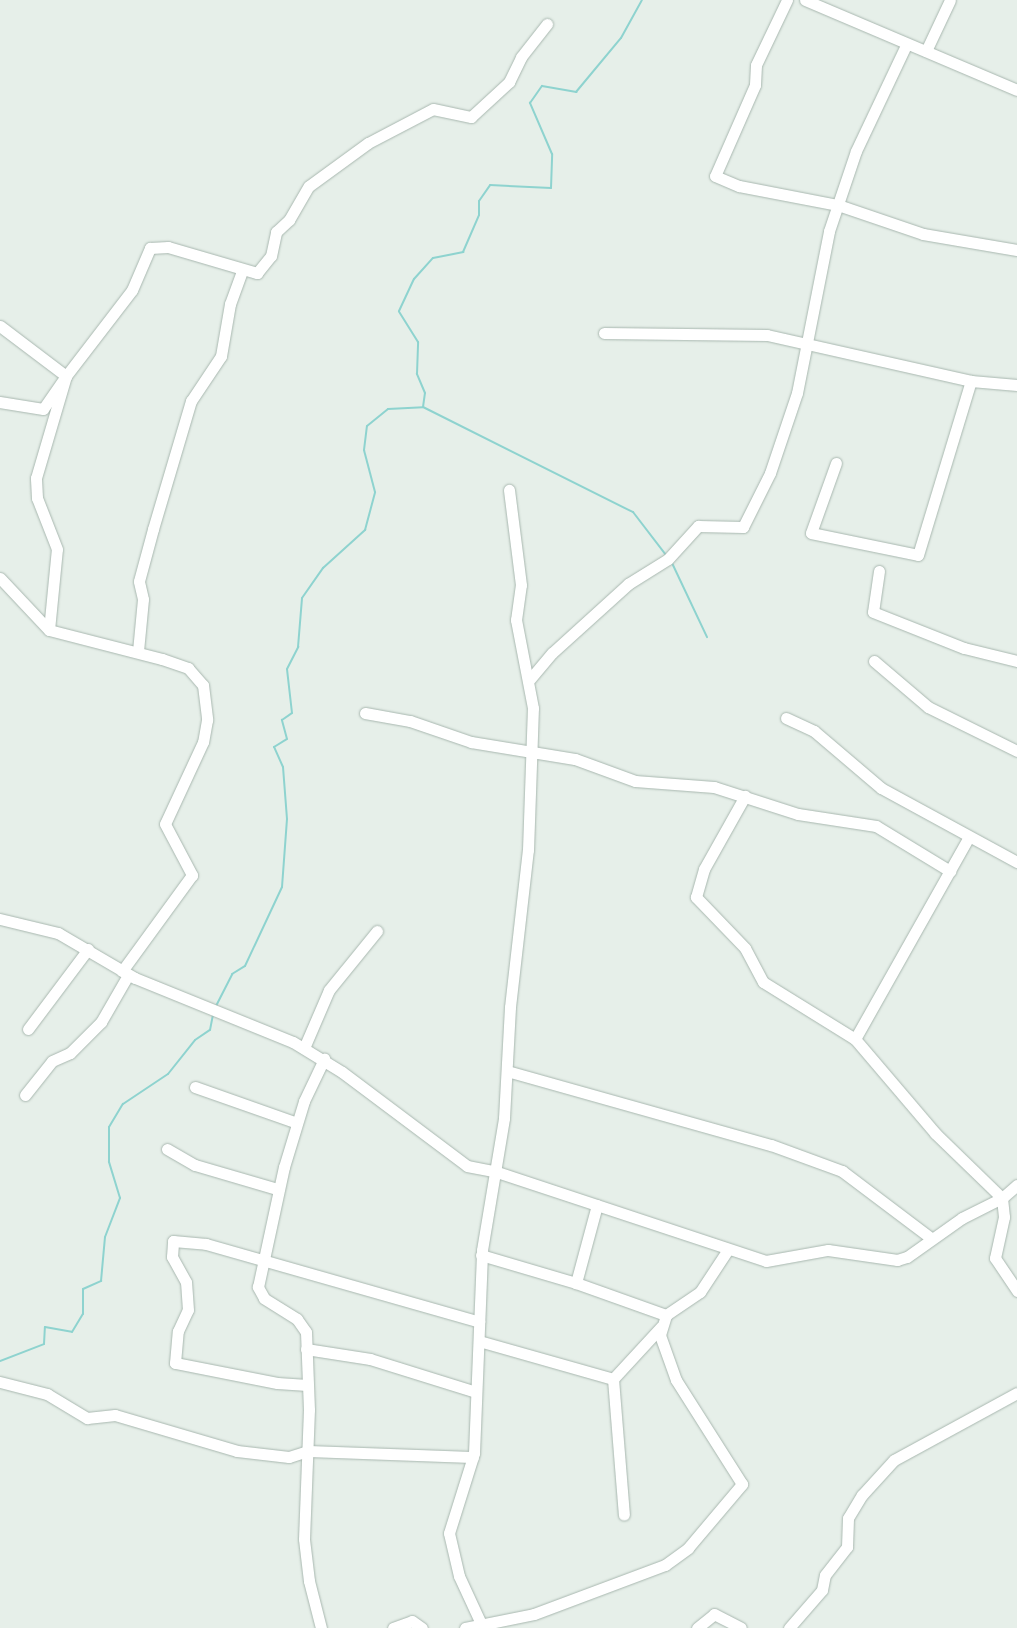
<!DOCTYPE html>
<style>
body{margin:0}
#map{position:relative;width:1017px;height:1628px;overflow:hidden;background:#e6efe9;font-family:"Noto Sans",sans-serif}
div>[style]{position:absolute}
.stream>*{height:2px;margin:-1px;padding:0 1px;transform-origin:1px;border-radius:1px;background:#8ed3cf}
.roads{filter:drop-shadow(0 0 1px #a8b7af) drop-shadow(0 0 1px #a8b7af)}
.minor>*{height:11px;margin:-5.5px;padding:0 5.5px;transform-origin:5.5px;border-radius:5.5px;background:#fff}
span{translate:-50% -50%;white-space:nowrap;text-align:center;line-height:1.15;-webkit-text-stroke:4px #f7fbf8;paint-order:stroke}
</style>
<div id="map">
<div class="stream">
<div style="left:423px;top:407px;width:235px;rotate:26.6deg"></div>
<div style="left:633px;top:512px;width:54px;rotate:52.5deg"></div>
<div style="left:672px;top:563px;width:82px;rotate:64.7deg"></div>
<div style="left:216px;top:1006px;width:36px;rotate:-63deg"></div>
<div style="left:232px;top:974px;width:15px;rotate:-32deg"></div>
<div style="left:245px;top:966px;width:87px;rotate:-64.9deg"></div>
<div style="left:282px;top:887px;width:68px;rotate:-85.8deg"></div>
<div style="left:287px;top:819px;width:52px;rotate:-94.4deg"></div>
<div style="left:283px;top:767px;width:22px;rotate:-114deg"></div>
<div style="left:274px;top:747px;width:15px;rotate:-32deg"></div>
<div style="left:287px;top:739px;width:20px;rotate:-105deg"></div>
<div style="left:282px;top:720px;width:12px;rotate:-35deg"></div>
<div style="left:292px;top:713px;width:44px;rotate:-96.5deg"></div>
<div style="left:287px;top:669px;width:25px;rotate:-63deg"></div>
<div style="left:298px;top:647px;width:49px;rotate:-85.3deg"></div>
<div style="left:302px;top:598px;width:37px;rotate:-55deg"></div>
<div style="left:323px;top:568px;width:57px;rotate:-42.1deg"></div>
<div style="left:365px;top:530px;width:39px;rotate:-75deg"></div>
<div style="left:375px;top:492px;width:43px;rotate:-104.7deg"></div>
<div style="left:364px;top:450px;width:24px;rotate:-83deg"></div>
<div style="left:367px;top:426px;width:27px;rotate:-39deg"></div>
<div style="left:388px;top:409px;width:35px;rotate:-3deg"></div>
<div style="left:423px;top:407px;width:14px;rotate:-82deg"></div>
<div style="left:425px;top:393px;width:21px;rotate:-113deg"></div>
<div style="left:417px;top:374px;width:32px;rotate:-88deg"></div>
<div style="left:418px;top:342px;width:36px;rotate:-122deg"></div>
<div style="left:399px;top:311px;width:35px;rotate:-65deg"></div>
<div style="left:414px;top:279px;width:28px;rotate:-48deg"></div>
<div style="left:433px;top:258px;width:31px;rotate:-11deg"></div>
<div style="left:463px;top:252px;width:40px;rotate:-66.6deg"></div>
<div style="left:479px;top:215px;width:14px;rotate:-90deg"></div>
<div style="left:479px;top:201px;width:19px;rotate:-55deg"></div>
<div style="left:490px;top:185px;width:61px;rotate:2.8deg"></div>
<div style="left:551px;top:188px;width:34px;rotate:-88deg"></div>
<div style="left:552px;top:154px;width:56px;rotate:-113.3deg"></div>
<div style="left:530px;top:103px;width:21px;rotate:-55deg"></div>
<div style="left:542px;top:86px;width:35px;rotate:10deg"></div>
<div style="left:576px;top:92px;width:70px;rotate:-50.2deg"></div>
<div style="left:621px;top:38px;width:43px;rotate:-61.1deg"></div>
<div style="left:0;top:1361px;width:47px;rotate:-21.1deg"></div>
<div style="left:44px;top:1344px;width:17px;rotate:-87deg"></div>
<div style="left:45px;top:1327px;width:27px;rotate:10deg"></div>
<div style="left:72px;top:1332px;width:21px;rotate:-59deg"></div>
<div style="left:83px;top:1314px;width:25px;rotate:-90deg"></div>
<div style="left:83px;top:1289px;width:20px;rotate:-24deg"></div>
<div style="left:101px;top:1281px;width:44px;rotate:-84.8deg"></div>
<div style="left:105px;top:1237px;width:42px;rotate:-69deg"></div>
<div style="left:120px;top:1198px;width:38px;rotate:-107deg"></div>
<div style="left:109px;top:1162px;width:35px;rotate:-90deg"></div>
<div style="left:109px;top:1127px;width:27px;rotate:-59deg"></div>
<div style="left:123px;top:1104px;width:54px;rotate:-33.7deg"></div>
<div style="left:168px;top:1074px;width:43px;rotate:-51.5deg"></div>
<div style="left:195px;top:1040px;width:18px;rotate:-34deg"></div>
<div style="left:210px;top:1030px;width:15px;rotate:-79deg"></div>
</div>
<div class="roads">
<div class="minor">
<div style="left:787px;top:0;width:72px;rotate:115.5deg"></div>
<div style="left:756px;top:65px;width:20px;rotate:93deg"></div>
<div style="left:755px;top:85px;width:99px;rotate:113.7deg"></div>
<div style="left:715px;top:176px;width:26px;rotate:23deg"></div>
<div style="left:739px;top:186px;width:101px;rotate:10.9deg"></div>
<div style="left:838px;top:205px;width:90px;rotate:18.8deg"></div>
<div style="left:923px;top:234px;width:95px;rotate:9.7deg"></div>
<div style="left:805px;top:0;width:230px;rotate:23deg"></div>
<div style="left:926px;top:51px;width:56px;rotate:-64.8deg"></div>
<div style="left:0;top:326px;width:83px;rotate:37.1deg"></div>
<div style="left:66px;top:376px;width:40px;rotate:124.9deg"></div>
<div style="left:43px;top:409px;width:44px;rotate:-170.8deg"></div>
<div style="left:604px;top:333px;width:163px;rotate:0.7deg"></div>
<div style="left:767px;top:335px;width:209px;rotate:12.7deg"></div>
<div style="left:971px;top:381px;width:46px;rotate:5deg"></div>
<div style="left:836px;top:463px;width:74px;rotate:109.7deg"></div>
<div style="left:811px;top:533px;width:109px;rotate:11.6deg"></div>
<div style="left:918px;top:555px;width:182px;rotate:-73.1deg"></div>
<div style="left:879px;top:571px;width:41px;rotate:98.3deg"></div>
<div style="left:873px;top:612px;width:98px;rotate:21.6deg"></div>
<div style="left:964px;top:648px;width:55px;rotate:13.8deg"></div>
<div style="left:0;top:578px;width:71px;rotate:46.7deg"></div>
<div style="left:49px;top:630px;width:117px;rotate:14.4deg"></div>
<div style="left:162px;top:659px;width:28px;rotate:19deg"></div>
<div style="left:188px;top:668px;width:23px;rotate:49deg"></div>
<div style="left:203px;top:685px;width:35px;rotate:83deg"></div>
<div style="left:207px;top:720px;width:22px;rotate:100deg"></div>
<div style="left:203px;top:742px;width:90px;rotate:114.9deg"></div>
<div style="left:165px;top:824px;width:58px;rotate:62.1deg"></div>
<div style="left:192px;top:875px;width:119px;rotate:126.1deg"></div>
<div style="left:49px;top:630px;width:81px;rotate:-84.4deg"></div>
<div style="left:57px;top:549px;width:55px;rotate:-111.4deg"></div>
<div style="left:37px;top:498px;width:20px;rotate:-93deg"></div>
<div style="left:36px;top:478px;width:106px;rotate:-73.6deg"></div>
<div style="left:66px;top:376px;width:108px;rotate:-52.5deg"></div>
<div style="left:132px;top:290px;width:46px;rotate:-66.8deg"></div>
<div style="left:150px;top:248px;width:18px;rotate:-3deg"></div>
<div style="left:168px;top:247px;width:93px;rotate:16.3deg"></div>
<div style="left:257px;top:273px;width:22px;rotate:-51deg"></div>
<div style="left:271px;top:256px;width:25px;rotate:-78deg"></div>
<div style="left:276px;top:232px;width:18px;rotate:-43deg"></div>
<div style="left:289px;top:220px;width:39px;rotate:-60deg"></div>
<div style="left:309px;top:186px;width:73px;rotate:-36.1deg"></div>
<div style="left:368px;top:143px;width:73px;rotate:-27.6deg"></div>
<div style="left:433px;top:109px;width:39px;rotate:12deg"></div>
<div style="left:471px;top:117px;width:52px;rotate:-42.6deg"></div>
<div style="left:509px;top:82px;width:28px;rotate:-64deg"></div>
<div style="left:521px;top:57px;width:42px;rotate:-51.8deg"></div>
<div style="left:138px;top:651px;width:52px;rotate:-84.5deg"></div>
<div style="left:143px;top:599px;width:18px;rotate:-103deg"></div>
<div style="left:139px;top:581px;width:54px;rotate:-74.9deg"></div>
<div style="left:153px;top:529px;width:134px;rotate:-73.5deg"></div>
<div style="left:191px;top:401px;width:54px;rotate:-56.3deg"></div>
<div style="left:221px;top:356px;width:53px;rotate:-80.2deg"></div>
<div style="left:230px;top:304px;width:35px;rotate:-70deg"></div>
<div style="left:874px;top:661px;width:71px;rotate:40.4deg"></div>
<div style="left:928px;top:707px;width:99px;rotate:26.3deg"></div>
<div style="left:530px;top:679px;width:34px;rotate:-50deg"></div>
<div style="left:552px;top:653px;width:103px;rotate:-42.2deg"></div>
<div style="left:628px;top:584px;width:47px;rotate:-32deg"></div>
<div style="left:668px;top:559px;width:45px;rotate:-47.7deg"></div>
<div style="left:698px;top:526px;width:45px;rotate:1.3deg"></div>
<div style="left:743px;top:527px;width:60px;rotate:-63.4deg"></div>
<div style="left:770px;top:473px;width:84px;rotate:-71.4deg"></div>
<div style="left:797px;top:393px;width:165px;rotate:-78.8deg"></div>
<div style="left:829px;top:231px;width:84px;rotate:-71.4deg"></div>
<div style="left:856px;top:151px;width:117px;rotate:-64.7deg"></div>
<div style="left:365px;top:713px;width:46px;rotate:10.1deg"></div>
<div style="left:410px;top:721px;width:65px;rotate:19deg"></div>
<div style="left:471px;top:742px;width:105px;rotate:9.3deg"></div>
<div style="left:575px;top:759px;width:64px;rotate:20.1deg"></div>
<div style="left:635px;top:781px;width:79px;rotate:4.3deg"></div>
<div style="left:714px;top:787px;width:88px;rotate:17.8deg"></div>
<div style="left:798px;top:814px;width:79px;rotate:8.7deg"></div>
<div style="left:876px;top:826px;width:87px;rotate:31.3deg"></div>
<div style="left:786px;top:718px;width:31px;rotate:25deg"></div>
<div style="left:814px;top:731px;width:88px;rotate:40.4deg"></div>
<div style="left:881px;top:788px;width:155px;rotate:28.6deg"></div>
<div style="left:0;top:919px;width:60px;rotate:13.6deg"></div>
<div style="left:58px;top:933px;width:89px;rotate:30.3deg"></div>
<div style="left:135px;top:978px;width:170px;rotate:22.1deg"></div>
<div style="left:293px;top:1042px;width:57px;rotate:31.5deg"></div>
<div style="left:342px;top:1072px;width:156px;rotate:36.9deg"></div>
<div style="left:467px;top:1166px;width:31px;rotate:11deg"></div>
<div style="left:497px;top:1172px;width:283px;rotate:18.3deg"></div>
<div style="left:766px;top:1261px;width:63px;rotate:-10.1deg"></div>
<div style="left:828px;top:1250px;width:70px;rotate:8.2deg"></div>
<div style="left:897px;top:1260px;width:10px;rotate:-17deg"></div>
<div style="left:907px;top:1257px;width:67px;rotate:-35.3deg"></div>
<div style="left:962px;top:1218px;width:45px;rotate:-26.6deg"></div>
<div style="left:1002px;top:1198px;width:93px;rotate:-135.9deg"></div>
<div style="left:935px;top:1133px;width:123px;rotate:-130.4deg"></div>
<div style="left:855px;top:1039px;width:108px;rotate:-148.2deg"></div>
<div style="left:763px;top:982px;width:38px;rotate:-118deg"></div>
<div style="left:745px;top:948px;width:71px;rotate:-133.9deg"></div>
<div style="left:696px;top:897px;width:29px;rotate:-74deg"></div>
<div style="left:704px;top:869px;width:84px;rotate:-60.7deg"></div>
<div style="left:28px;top:1029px;width:100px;rotate:-53.1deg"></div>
<div style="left:855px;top:1039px;width:232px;rotate:-60.6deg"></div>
<div style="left:304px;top:1048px;width:63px;rotate:-66.7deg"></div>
<div style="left:329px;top:990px;width:76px;rotate:-50.9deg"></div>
<div style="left:507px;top:1071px;width:274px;rotate:15.7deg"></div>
<div style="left:771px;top:1145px;width:76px;rotate:20.1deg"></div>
<div style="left:842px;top:1171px;width:111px;rotate:37deg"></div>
<div style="left:195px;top:1087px;width:108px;rotate:19.4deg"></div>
<div style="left:25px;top:1095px;width:43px;rotate:-51.5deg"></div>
<div style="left:52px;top:1061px;width:20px;rotate:-24deg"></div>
<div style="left:70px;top:1053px;width:44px;rotate:-45deg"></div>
<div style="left:101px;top:1022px;width:54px;rotate:-60.1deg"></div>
<div style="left:167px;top:1149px;width:32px;rotate:30deg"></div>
<div style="left:195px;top:1165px;width:85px;rotate:16.3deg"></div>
<div style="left:1017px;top:1185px;width:20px;rotate:139deg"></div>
<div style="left:1002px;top:1198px;width:19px;rotate:84deg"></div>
<div style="left:1004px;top:1217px;width:42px;rotate:102.4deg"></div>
<div style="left:995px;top:1258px;width:40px;rotate:56deg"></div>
<div style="left:597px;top:1205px;width:81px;rotate:105.1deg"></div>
<div style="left:576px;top:1283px;width:96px;rotate:19.6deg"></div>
<div style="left:481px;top:1255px;width:99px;rotate:16.4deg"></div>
<div style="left:479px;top:1341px;width:139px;rotate:15.8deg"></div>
<div style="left:613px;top:1379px;width:71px;rotate:-47.3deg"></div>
<div style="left:306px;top:1349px;width:65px;rotate:8.9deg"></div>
<div style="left:370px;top:1359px;width:111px;rotate:17.3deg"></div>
<div style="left:613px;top:1379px;width:136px;rotate:85.4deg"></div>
<div style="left:0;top:1382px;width:49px;rotate:14.3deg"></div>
<div style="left:47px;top:1394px;width:47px;rotate:31deg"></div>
<div style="left:87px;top:1418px;width:28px;rotate:-6deg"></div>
<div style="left:115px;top:1415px;width:127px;rotate:16.4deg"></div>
<div style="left:237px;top:1451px;width:52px;rotate:6.6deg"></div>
<div style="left:289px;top:1457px;width:19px;rotate:-18deg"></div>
<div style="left:307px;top:1451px;width:166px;rotate:2.1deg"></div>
<div style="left:307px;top:1385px;width:30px;rotate:-176deg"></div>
<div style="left:277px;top:1383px;width:104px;rotate:-168.9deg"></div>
<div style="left:175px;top:1363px;width:32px;rotate:-85deg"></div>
<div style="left:178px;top:1331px;width:23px;rotate:-65deg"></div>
<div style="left:188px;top:1310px;width:28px;rotate:-94deg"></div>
<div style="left:186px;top:1282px;width:29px;rotate:-119deg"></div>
<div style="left:172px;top:1257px;width:16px;rotate:-86deg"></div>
<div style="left:173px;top:1241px;width:33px;rotate:5deg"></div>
<div style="left:206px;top:1244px;width:284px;rotate:15.9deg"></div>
<div style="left:321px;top:1628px;width:49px;rotate:-104.3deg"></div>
<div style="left:309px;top:1581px;width:42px;rotate:-96.8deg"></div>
<div style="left:304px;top:1539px;width:129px;rotate:-87.8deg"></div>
<div style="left:309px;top:1410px;width:78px;rotate:-92.2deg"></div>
<div style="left:306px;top:1332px;width:16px;rotate:-125deg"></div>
<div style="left:297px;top:1319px;width:39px;rotate:-148deg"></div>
<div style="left:264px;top:1298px;width:13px;rotate:-119deg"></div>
<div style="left:258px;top:1287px;width:123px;rotate:-77.8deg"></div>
<div style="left:284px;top:1167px;width:69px;rotate:-73.1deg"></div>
<div style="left:304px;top:1101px;width:47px;rotate:-64.5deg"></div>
<div style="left:393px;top:1628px;width:20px;rotate:-20deg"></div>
<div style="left:412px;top:1621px;width:12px;rotate:35deg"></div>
<div style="left:465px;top:1628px;width:70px;rotate:-11.5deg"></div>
<div style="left:534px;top:1614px;width:140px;rotate:-20.5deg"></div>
<div style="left:665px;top:1565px;width:29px;rotate:-36deg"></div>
<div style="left:688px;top:1548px;width:84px;rotate:-49.8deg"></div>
<div style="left:742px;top:1484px;width:123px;rotate:-122.4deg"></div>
<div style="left:676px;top:1380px;width:48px;rotate:-109.6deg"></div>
<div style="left:660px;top:1335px;width:21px;rotate:-73deg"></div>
<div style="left:666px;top:1315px;width:41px;rotate:-34.1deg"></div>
<div style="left:700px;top:1292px;width:49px;rotate:-56.6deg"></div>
<div style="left:483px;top:1628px;width:57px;rotate:-114.8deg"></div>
<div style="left:459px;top:1576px;width:44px;rotate:-103.1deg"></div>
<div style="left:449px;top:1533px;width:84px;rotate:-72.6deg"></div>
<div style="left:474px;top:1453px;width:203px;rotate:-87.7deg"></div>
<div style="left:482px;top:1250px;width:134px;rotate:-80.5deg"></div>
<div style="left:504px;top:1118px;width:111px;rotate:-86.9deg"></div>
<div style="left:510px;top:1007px;width:158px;rotate:-83.5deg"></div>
<div style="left:528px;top:850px;width:142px;rotate:-88deg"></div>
<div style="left:533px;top:708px;width:90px;rotate:-100.9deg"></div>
<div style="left:516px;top:620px;width:35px;rotate:-82deg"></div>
<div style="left:521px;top:585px;width:96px;rotate:-97.2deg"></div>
<div style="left:697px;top:1628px;width:22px;rotate:-39deg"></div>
<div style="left:714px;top:1614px;width:30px;rotate:27deg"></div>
<div style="left:789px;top:1628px;width:50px;rotate:-49deg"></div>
<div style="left:822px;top:1590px;width:15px;rotate:-79deg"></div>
<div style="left:825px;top:1575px;width:36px;rotate:-52deg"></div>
<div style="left:847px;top:1547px;width:29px;rotate:-88deg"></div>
<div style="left:848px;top:1518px;width:27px;rotate:-59deg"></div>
<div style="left:862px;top:1495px;width:47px;rotate:-47.6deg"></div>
<div style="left:894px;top:1460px;width:140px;rotate:-28.6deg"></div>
</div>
</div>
</div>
